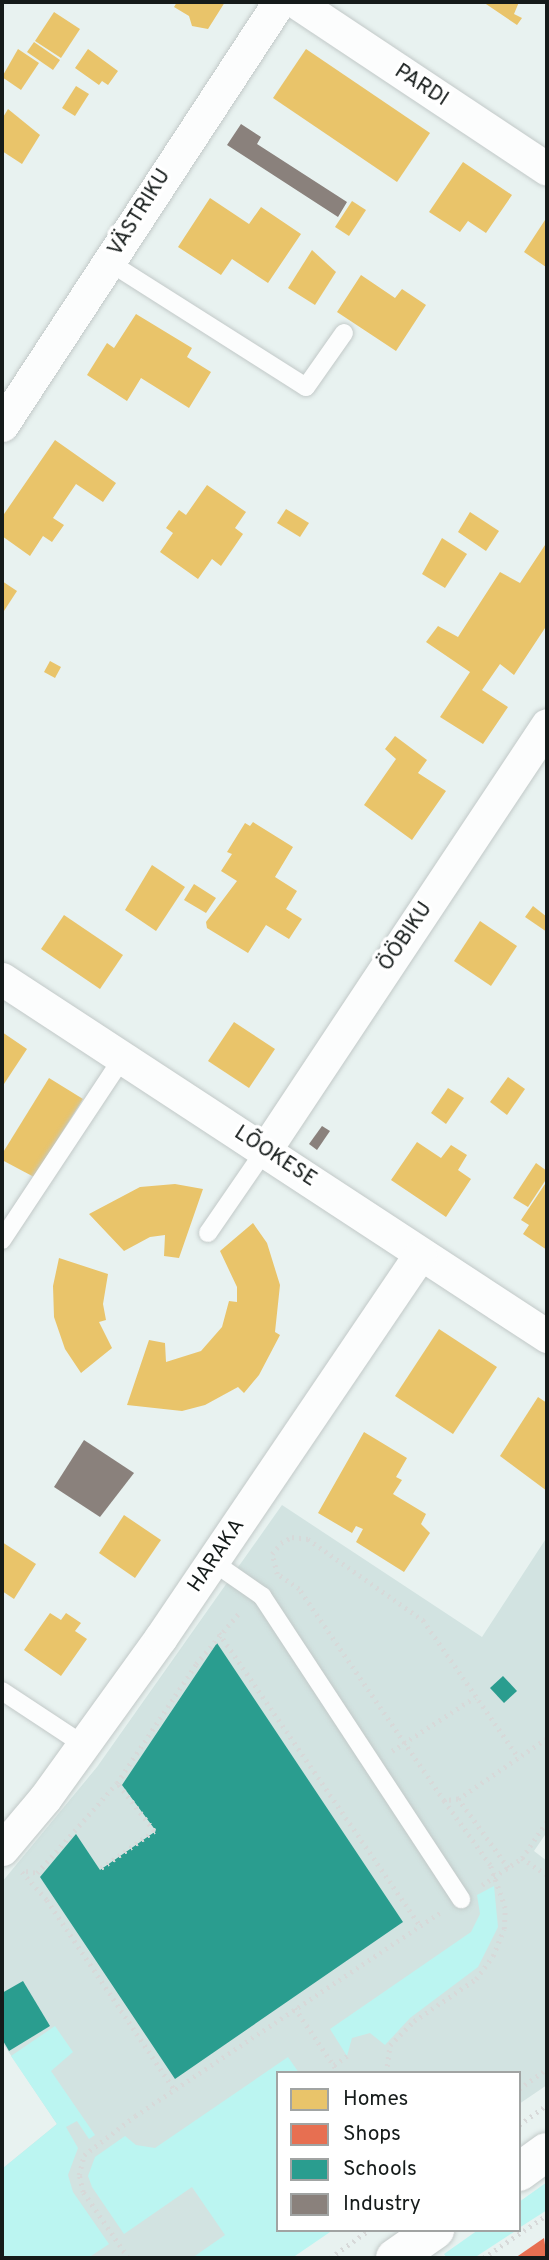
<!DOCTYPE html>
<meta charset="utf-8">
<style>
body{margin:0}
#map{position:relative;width:549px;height:2260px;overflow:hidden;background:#e8f2f0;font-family:Overpass,sans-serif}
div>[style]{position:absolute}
.built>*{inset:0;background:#d2e3e1}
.green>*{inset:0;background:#bbf5f1}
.homes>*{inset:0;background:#e9c46a}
.shops>*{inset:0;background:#e76f51}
.schools>*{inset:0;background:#2a9d8f}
.industry>*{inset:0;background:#8a817c}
.path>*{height:4.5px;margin-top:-2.25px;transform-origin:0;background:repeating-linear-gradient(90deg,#d7d9d9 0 2px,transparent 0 7px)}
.roads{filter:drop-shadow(0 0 2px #c2c9c8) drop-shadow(0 0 2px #c2c9c8)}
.service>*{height:18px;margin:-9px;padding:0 9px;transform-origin:9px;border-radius:9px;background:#fcfdfd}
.minor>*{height:33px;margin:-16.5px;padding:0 16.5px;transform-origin:16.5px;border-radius:16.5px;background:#fcfdfd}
.tertiary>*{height:38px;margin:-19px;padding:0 19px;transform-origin:19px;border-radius:19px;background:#fcfdfd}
span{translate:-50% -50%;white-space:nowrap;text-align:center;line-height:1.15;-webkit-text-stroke:7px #fff;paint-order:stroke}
.street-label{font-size:21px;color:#151b1a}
.frame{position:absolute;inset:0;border:4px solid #151b1a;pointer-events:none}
.legend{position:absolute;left:276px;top:2071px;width:245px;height:161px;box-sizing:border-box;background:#fff;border:2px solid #a1a4a3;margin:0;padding:9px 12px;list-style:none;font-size:21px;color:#151b1a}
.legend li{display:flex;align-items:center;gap:14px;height:35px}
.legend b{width:35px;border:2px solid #a1a4a3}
</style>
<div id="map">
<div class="built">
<div style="clip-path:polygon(282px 1505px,482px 1637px,547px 1537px,547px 1832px,534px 1851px,547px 1861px,547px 2085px,519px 2104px,519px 2073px,278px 2073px,278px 2230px,292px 2258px,2px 2258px,2px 2169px,57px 2124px,2px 2042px,2px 1882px,97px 1767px)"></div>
</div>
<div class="green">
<div style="clip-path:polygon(494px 1886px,498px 1927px,478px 1967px,410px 2018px,385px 2045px,370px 2033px,352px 2038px,347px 2056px,330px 2029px,471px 1932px,480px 1914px,477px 1895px)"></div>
<div style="clip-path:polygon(55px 2026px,73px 2052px,51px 2071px,95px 2135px,89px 2139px,77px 2121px,66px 2127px,78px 2148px,68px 2175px,73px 2192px,109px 2244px,88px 2258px,2px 2258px,2px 2169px,57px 2124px,11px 2056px)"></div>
<div style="clip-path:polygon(288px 2057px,299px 2073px,278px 2073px,278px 2230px,333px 2230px,292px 2258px,192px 2258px,225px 2235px,192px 2187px,124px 2234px,92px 2187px,88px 2176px,95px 2157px,125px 2136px,136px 2145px,155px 2148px)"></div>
<div style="clip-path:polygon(547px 2182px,547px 2210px,519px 2228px,519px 2202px)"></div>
<div style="clip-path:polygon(478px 2230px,517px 2230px,474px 2258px,447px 2258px,444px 2254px)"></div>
</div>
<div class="homes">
<div style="clip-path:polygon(177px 2px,225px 2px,208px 29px,192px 26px,189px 16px,174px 7px)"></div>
<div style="clip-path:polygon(483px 2px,519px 2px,514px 14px,522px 18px,517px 25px)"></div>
<div style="clip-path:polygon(54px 12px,80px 29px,61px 58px,35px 41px)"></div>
<div style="clip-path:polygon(34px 42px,60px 60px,53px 70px,27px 52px)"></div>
<div style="clip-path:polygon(18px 49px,39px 63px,21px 90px,2px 77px)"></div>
<div style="clip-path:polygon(88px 49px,118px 71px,108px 85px,102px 81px,99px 85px,75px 68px)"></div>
<div style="clip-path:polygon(306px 49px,430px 133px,397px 182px,273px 98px)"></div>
<div style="clip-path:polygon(76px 86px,89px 94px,75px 116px,62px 108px)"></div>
<div style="clip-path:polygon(8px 109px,40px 135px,22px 164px,2px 151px,2px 119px)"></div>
<div style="clip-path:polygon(463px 162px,512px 195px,486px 233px,468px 221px,460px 232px,429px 212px)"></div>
<div style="clip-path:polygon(210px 198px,249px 224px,261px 207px,301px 234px,268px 283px,232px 259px,221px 275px,178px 247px)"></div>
<div style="clip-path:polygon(352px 201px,366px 210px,349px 236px,335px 227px)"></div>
<div style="clip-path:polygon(545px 220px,547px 221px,546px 267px,524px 252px)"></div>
<div style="clip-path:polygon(312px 250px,336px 272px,315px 305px,288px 288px)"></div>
<div style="clip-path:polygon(361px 275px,395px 298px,402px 289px,426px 305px,396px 351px,337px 312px)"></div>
<div style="clip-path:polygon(136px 314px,192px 348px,187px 357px,211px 372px,189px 408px,141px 378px,127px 401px,87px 375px,107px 343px,114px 348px)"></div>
<div style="clip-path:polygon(55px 440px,116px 483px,103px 502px,76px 484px,53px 518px,64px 525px,52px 542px,43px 536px,30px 556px,2px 536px,2px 517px)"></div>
<div style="clip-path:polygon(207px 485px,246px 512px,235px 528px,243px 534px,221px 566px,212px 559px,198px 579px,160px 552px,173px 533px,166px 528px,179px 510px,186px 515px)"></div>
<div style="clip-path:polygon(286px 509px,309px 523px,300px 537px,277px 523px)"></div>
<div style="clip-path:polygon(470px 512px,499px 531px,486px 551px,458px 532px)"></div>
<div style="clip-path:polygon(442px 538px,467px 554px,445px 588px,422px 574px)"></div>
<div style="clip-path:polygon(547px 542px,547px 625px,514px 675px,500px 664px,482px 690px,508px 707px,483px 744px,440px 717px,470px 672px,426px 642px,438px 626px,458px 637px,500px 572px,520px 583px)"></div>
<div style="clip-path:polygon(2px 581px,17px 591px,2px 614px)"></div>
<div style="clip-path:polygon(50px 661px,61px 667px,55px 678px,44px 672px)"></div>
<div style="clip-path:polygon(395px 736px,427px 760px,418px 773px,446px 791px,412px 840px,364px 805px,396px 759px,385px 749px)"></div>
<div style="clip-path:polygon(253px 822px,293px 847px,275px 877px,297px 891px,286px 909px,302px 919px,289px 939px,266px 925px,248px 953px,207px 928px,206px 922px,237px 881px,221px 871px,232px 854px,227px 852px,245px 823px,250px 826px)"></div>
<div style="clip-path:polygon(152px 865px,185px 887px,156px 931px,125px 910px)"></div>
<div style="clip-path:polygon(194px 884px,216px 898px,206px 913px,184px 900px)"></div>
<div style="clip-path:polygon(533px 906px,547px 917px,547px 932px,525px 917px)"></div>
<div style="clip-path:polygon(64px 915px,123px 955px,100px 989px,41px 949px)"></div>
<div style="clip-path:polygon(480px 921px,517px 946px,491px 986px,454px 961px)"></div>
<div style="clip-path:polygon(234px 1022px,275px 1049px,249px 1088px,208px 1061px)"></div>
<div style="clip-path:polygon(2px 1032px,27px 1049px,2px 1087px)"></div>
<div style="clip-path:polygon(508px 1077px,525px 1089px,507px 1115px,490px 1102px)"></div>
<div style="clip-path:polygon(49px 1078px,83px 1099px,34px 1177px,2px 1160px,2px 1154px)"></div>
<div style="clip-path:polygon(448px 1088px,464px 1098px,446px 1124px,431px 1113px)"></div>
<div style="clip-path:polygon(417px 1142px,441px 1158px,451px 1145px,467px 1155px,458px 1170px,471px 1179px,446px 1217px,391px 1180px)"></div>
<div style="clip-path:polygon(536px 1163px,547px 1171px,547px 1178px,528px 1207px,513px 1198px)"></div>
<div style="clip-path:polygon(547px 1181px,547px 1250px,523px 1234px,529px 1225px,521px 1220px)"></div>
<div style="clip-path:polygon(175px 1184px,203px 1189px,179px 1258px,164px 1256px,165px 1235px,150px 1237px,124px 1251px,89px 1214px,140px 1187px)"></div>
<div style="clip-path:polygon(253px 1223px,267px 1243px,280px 1285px,275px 1332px,280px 1335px,259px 1375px,244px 1393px,238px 1387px,205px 1405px,182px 1411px,127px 1405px,149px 1340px,165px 1343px,166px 1362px,201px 1351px,222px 1327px,229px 1301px,237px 1302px,237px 1287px,220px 1251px)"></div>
<div style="clip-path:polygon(59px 1258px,108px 1274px,103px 1304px,106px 1320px,99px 1322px,112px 1348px,81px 1373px,65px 1349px,54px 1317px,53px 1286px)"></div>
<div style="clip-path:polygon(439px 1329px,497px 1367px,453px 1434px,395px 1396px)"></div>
<div style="clip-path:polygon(538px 1397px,547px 1403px,547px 1491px,500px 1456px)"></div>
<div style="clip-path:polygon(364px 1432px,407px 1458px,396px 1477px,402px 1480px,393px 1494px,426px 1514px,421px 1524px,430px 1533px,404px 1572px,356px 1542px,363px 1529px,356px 1526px,352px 1533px,318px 1513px)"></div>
<div style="clip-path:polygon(124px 1515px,161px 1540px,135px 1578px,99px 1553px)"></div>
<div style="clip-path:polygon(2px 1542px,36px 1564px,14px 1599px,2px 1591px)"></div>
<div style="clip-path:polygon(50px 1613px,61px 1620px,66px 1613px,81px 1623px,75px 1631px,87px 1639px,61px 1676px,24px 1650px)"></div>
</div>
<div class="shops">
<div style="clip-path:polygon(544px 2238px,547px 2258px,515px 2258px)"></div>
</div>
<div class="schools">
<div style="clip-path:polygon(217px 1643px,403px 1922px,175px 2079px,40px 1877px,76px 1834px,100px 1870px,156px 1831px,122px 1785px)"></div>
<div style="clip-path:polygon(503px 1676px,517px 1691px,504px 1703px,490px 1688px)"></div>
<div style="clip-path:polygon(23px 1981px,50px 2026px,9px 2051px,2px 2039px,2px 1993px)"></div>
</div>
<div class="industry">
<div style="clip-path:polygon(241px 124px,261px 137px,257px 144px,347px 202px,338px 217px,227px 145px)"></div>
<div style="clip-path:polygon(322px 1126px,330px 1131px,317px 1150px,309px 1144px)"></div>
<div style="clip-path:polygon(84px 1440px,134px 1473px,100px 1517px,54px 1487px)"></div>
</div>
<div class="path">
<div style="left:219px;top:1633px;width:355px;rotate:55.5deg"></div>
<div style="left:392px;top:1751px;width:99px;rotate:-33deg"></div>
<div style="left:458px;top:1799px;width:14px;rotate:172deg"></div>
<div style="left:444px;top:1801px;width:257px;rotate:-124.4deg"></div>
<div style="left:299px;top:1589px;width:27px;rotate:-146deg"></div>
<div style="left:277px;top:1574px;width:21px;rotate:-104deg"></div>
<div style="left:272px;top:1554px;width:14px;rotate:-51deg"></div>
<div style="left:281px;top:1543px;width:13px;rotate:-29deg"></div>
<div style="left:292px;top:1537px;width:16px;rotate:7deg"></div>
<div style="left:308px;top:1539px;width:141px;rotate:35.2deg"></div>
<div style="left:423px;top:1620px;width:168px;rotate:55.2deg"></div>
<div style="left:522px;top:1858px;width:30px;rotate:34deg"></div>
<div style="left:101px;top:1868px;width:65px;rotate:-34.9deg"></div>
<div style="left:154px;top:1831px;width:61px;rotate:-127.6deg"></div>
<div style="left:508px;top:1868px;width:85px;rotate:-125.9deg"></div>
<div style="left:458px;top:1799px;width:108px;rotate:-34.4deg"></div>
<div style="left:26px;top:1871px;width:11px;rotate:10deg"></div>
<div style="left:37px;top:1873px;width:120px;rotate:-48.4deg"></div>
<div style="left:117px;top:1783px;width:143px;rotate:-56.4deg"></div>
<div style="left:196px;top:1664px;width:68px;rotate:-49.8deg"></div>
<div style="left:22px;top:1872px;width:38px;rotate:48deg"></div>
<div style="left:47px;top:1900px;width:228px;rotate:56.1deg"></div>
<div style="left:482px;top:1885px;width:48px;rotate:-34deg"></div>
<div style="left:522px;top:1858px;width:45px;rotate:-56deg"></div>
<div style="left:295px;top:2008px;width:78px;rotate:55.9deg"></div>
<div style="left:334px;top:2065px;width:16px;rotate:-35deg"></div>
<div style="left:386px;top:2073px;width:28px;rotate:-82deg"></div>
<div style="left:390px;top:2045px;width:34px;rotate:-45deg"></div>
<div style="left:414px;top:2021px;width:75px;rotate:-34.1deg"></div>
<div style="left:476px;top:1979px;width:29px;rotate:-54deg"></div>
<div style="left:493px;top:1956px;width:29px;rotate:-68deg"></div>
<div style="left:504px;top:1929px;width:21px;rotate:-87deg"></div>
<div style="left:505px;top:1908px;width:46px;rotate:-109.2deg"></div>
<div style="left:490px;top:1865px;width:79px;rotate:-125.7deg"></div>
<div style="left:519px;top:2089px;width:34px;rotate:-36deg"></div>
<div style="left:519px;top:2125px;width:34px;rotate:-36deg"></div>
<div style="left:128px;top:2258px;width:80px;rotate:-124.3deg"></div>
<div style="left:83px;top:2192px;width:17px;rotate:-103deg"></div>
<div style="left:79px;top:2175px;width:21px;rotate:-76deg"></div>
<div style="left:84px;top:2155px;width:64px;rotate:-37.4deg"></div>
<div style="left:135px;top:2116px;width:369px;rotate:-33.7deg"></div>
<div style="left:330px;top:2258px;width:48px;rotate:-35.7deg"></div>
<div style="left:483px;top:2258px;width:77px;rotate:-33.9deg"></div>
</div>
<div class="roads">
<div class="service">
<div style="left:109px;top:262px;width:233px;rotate:32.4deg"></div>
<div style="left:306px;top:387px;width:66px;rotate:-54.9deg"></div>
<div style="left:208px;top:1233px;width:101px;rotate:-55.5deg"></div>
<div style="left:2px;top:1240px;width:217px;rotate:-56.5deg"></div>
<div style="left:213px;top:1562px;width:60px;rotate:34.8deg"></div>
<div style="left:262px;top:1596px;width:363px;rotate:56.7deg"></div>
<div style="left:2px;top:1691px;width:98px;rotate:33.4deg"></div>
</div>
<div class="minor">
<div style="left:296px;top:2px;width:301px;rotate:33.6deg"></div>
<div style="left:2px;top:425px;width:506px;rotate:-56.78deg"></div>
<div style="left:2px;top:979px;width:652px;rotate:33.23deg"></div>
<div style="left:265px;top:1150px;width:510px;rotate:-56.43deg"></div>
<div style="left:2px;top:1849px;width:67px;rotate:-49.9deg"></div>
<div style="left:45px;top:1798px;width:198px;rotate:-54.2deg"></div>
<div style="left:161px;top:1637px;width:462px;rotate:-55.9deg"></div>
</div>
<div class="tertiary">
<div style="left:519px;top:2172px;width:34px;rotate:-36deg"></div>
<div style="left:395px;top:2258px;width:49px;rotate:-35deg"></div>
</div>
</div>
<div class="street-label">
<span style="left:421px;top:86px;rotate:33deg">PARDI</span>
<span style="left:140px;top:213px;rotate:-58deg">VÄSTRIKU</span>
<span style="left:406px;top:937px;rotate:-56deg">ÖÖBIKU</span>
<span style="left:275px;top:1157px;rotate:33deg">LÕOKESE</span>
<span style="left:217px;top:1556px;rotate:-56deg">HARAKA</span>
</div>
<div class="frame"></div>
<ul class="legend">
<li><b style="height:19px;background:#e9c46a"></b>Homes</li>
<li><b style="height:19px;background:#e76f51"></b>Shops</li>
<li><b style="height:19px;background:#2a9d8f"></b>Schools</li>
<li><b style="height:19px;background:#8a817c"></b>Industry</li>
</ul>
</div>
